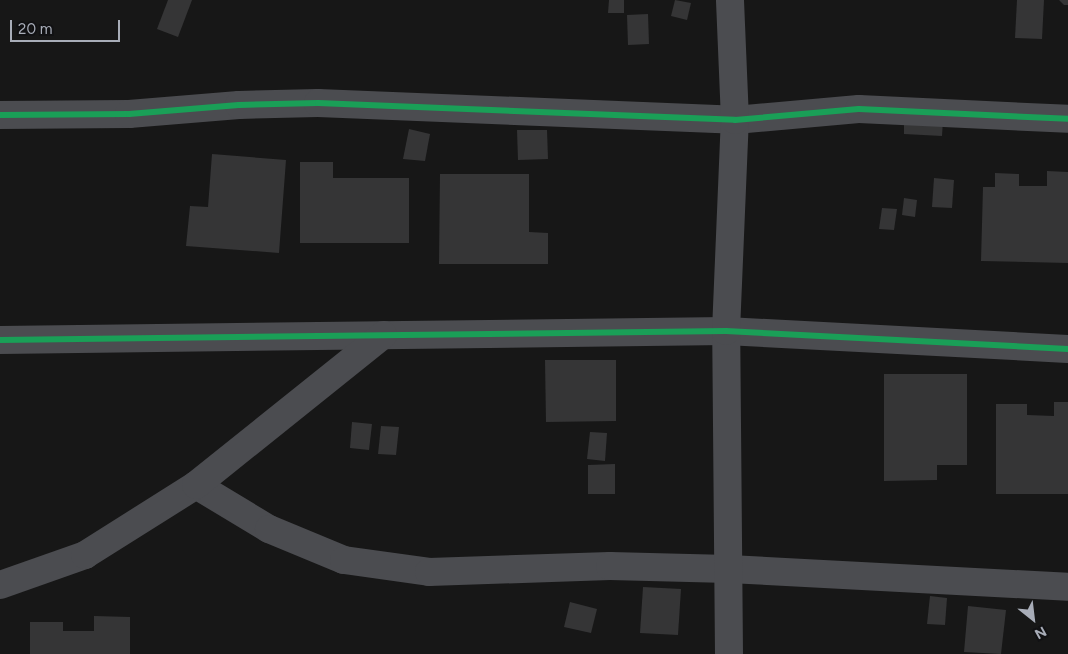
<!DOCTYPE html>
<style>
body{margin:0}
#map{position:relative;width:1068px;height:654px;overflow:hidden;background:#171717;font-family:Figtree,sans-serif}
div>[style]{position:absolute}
.building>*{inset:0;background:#353536}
.minor>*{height:28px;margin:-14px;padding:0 14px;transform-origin:14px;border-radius:14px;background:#4b4c50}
.cycleway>*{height:6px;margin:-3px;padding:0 3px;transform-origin:3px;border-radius:3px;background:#1a9f57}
span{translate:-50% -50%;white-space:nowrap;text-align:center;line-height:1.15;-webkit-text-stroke:4.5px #111113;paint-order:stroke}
.north{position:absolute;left:1008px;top:594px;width:50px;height:50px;-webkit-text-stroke:4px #111113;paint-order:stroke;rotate:151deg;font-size:14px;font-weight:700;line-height:20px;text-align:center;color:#a8adb8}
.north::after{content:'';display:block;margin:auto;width:18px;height:22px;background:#a8adb8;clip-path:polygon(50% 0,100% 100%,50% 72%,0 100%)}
.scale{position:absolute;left:10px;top:20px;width:110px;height:22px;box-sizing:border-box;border:2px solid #a8adb8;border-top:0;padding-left:6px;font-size:15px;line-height:18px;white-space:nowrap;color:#a8adb8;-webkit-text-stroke:4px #111113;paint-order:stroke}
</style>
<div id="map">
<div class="building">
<div style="clip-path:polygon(168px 0,192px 0,178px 37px,157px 29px)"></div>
<div style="clip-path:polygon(609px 0,624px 0,624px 13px,608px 13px)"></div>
<div style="clip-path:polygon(675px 0,691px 3px,687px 20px,671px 16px)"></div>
<div style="clip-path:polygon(1017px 0,1044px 0,1042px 39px,1015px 38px)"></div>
<div style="clip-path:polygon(1059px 0,1068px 0,1068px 5px,1064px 5px)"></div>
<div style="clip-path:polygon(648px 14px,649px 44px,628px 45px,627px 15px)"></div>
<div style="clip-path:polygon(904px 117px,943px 119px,942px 136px,904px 134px)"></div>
<div style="clip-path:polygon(409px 129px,430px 134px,425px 161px,403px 159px)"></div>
<div style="clip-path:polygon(517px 130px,547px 130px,548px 159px,518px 160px)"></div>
<div style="clip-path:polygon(212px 154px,286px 160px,279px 253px,186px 246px,190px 206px,208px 207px)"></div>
<div style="clip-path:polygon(300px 162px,333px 162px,333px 178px,409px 178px,409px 243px,300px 243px)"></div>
<div style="clip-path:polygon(1047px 171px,1068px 172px,1068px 263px,981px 261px,983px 187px,995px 187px,995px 173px,1019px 174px,1019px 186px,1047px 186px)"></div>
<div style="clip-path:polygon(440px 174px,529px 174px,529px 232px,548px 233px,548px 264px,439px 264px)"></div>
<div style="clip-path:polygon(934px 178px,954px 180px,952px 208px,932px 207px)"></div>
<div style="clip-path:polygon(904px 198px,917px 200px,915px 217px,902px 215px)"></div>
<div style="clip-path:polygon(882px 208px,897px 209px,894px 230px,879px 229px)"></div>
<div style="clip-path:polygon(545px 360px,616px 360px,616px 421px,546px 422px)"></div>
<div style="clip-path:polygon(884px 374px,967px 374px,967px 465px,937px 465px,937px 480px,884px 481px)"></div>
<div style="clip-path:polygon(1054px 402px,1068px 402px,1068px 494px,996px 494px,996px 404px,1027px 404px,1027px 415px,1054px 416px)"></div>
<div style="clip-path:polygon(352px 422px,372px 424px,369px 450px,350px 448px)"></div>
<div style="clip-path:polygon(381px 426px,399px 427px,396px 455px,378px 454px)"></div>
<div style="clip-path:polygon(590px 432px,607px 433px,605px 461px,587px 459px)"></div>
<div style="clip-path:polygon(615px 464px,615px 494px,588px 494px,588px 465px)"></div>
<div style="clip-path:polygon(643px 587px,681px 589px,678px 635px,640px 633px)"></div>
<div style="clip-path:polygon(930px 596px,947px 598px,945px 625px,927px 624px)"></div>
<div style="clip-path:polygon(570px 602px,597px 609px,591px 633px,564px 627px)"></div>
<div style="clip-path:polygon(968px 606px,1006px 610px,1001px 654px,964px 652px)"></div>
<div style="clip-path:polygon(94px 616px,130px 617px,130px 654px,30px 654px,30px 622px,63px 622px,63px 631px,94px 631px)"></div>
</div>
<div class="minor">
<div style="left:0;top:115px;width:129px;rotate:-0.4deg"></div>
<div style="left:129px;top:114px;width:110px;rotate:-4.7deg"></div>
<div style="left:239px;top:105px;width:79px;rotate:-1.5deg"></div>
<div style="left:318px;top:103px;width:417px;rotate:2.3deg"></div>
<div style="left:735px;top:120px;width:124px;rotate:-5.1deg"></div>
<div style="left:859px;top:109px;width:209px;rotate:2.7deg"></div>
<div style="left:0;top:340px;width:726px;rotate:-0.71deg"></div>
<div style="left:726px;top:331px;width:342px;rotate:3deg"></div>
<div style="left:196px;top:485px;width:85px;rotate:31.1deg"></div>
<div style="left:269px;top:529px;width:81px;rotate:22.5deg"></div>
<div style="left:344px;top:560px;width:86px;rotate:8deg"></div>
<div style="left:429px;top:572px;width:181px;rotate:-1.9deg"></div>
<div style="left:610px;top:566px;width:119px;rotate:1.4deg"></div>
<div style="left:729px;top:569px;width:339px;rotate:3deg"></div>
<div style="left:0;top:585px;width:90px;rotate:-19.4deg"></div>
<div style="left:85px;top:555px;width:131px;rotate:-32.2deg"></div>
<div style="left:196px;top:485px;width:240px;rotate:-38.7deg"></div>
<div style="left:729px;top:654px;width:323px;rotate:-90.5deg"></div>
<div style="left:726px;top:331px;width:211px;rotate:-87.6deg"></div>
<div style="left:735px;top:120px;width:120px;rotate:-92.4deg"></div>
</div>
<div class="cycleway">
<div style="left:0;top:115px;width:129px;rotate:-0.4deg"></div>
<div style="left:129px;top:114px;width:110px;rotate:-4.7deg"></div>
<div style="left:239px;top:105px;width:79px;rotate:-1.5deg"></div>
<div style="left:318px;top:103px;width:417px;rotate:2.3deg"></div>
<div style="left:735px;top:120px;width:124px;rotate:-5.1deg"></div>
<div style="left:859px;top:109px;width:209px;rotate:2.7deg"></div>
<div style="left:0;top:340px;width:726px;rotate:-0.71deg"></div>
<div style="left:726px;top:331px;width:342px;rotate:3deg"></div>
</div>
<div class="north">N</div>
<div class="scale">20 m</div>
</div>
